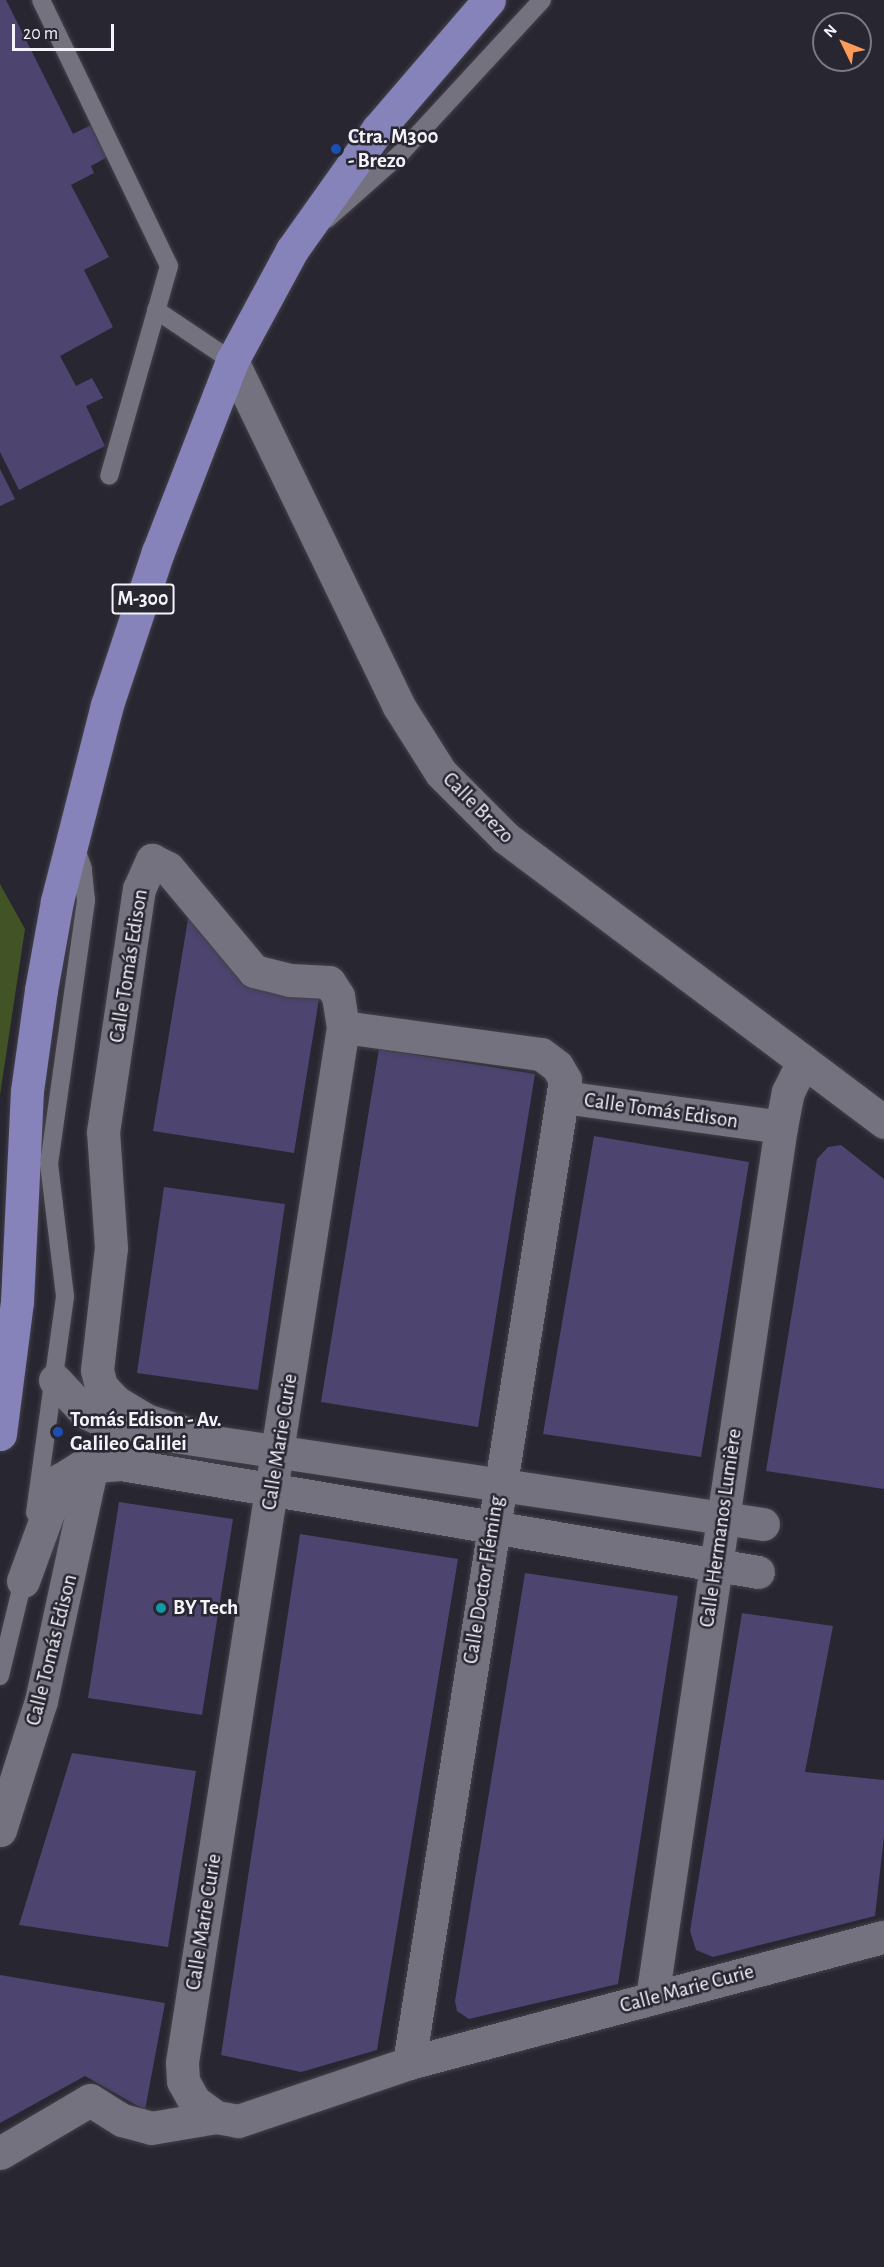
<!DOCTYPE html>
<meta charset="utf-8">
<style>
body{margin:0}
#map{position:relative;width:884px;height:2267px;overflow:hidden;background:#282630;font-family:"Alegreya Sans",sans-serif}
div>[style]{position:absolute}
.green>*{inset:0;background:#425326}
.building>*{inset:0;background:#4d4470}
.roads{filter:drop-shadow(0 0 2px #43414a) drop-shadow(0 0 2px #43414a)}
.lane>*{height:18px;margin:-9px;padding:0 9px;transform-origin:9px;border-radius:9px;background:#74727e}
.street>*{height:33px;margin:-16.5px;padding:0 16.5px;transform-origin:16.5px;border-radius:16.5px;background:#74727e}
.primary>*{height:33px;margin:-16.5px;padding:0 16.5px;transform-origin:16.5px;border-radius:16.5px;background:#8583ba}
.dots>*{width:16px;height:16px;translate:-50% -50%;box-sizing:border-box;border:3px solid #282630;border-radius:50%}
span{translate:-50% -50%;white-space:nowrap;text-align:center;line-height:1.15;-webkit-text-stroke:5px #282630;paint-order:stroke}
.shield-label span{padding:2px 4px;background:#282630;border:2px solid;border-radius:4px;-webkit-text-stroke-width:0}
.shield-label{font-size:20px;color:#f4f3fa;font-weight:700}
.poi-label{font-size:21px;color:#f4f3fa;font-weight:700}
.left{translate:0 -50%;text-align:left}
.street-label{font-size:21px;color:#f4f3fa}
.north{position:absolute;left:812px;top:12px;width:60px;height:60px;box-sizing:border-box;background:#282630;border:2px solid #7a7881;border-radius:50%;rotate:313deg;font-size:16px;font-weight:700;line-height:24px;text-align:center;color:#f4f3fa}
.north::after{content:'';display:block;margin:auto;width:21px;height:27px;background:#fe9b58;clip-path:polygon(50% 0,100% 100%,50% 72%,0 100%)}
.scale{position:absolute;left:12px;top:24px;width:102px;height:27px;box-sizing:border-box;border:3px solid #f4f3fa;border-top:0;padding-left:8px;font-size:18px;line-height:21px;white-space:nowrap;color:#f4f3fa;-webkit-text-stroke:4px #282630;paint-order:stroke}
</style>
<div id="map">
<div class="green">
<div style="clip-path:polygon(0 884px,25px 929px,0 1095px)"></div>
</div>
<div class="building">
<div style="clip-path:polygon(0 0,6px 0,73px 134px,95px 123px,111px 155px,91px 166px,94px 173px,71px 185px,109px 257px,84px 270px,113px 327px,60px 356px,76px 386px,92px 378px,103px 398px,86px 406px,105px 446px,19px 490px,0 452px)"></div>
<div style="clip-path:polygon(0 469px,15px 499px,0 506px)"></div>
<div style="clip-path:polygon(189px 913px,320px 993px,294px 1153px,153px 1131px)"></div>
<div style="clip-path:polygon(379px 1049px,535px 1074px,478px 1427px,321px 1402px)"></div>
<div style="clip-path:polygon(594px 1136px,749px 1162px,701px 1457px,543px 1434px)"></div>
<div style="clip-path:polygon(841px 1145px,884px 1179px,884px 1489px,766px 1471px,817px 1159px,828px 1147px)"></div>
<div style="clip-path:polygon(164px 1187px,285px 1204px,258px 1390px,137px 1373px)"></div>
<div style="clip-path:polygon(119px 1502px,233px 1519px,202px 1715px,88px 1698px)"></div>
<div style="clip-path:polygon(300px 1534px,458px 1559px,377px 2050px,301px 2072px,221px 2055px)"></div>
<div style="clip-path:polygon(525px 1573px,678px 1596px,618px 1984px,469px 2019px,457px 2011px,455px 2001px)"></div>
<div style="clip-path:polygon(742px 1613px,833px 1626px,805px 1772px,884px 1780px,884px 1836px,875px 1916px,713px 1957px,696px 1950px,690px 1931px)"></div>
<div style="clip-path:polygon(72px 1753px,196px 1771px,168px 1947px,19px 1925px)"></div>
<div style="clip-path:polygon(0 1975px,165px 2003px,145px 2110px,85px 2076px,0 2123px)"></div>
</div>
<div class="roads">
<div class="lane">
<div style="left:41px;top:0;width:295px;rotate:64.3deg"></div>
<div style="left:169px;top:266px;width:218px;rotate:105.9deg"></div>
<div style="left:327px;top:219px;width:96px;rotate:-41.6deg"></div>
<div style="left:399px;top:155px;width:211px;rotate:-47.3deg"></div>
<div style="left:156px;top:310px;width:92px;rotate:33.9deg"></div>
<div style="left:35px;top:1513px;width:219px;rotate:-82.1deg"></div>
<div style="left:65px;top:1296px;width:133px;rotate:-96.9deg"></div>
<div style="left:49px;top:1164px;width:267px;rotate:-82deg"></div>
<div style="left:86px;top:900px;width:31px;rotate:-96deg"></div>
<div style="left:83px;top:869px;width:24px;rotate:-109deg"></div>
<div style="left:0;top:1676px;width:106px;rotate:-76.4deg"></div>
</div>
<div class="street">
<div style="left:232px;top:361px;width:382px;rotate:64.2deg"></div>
<div style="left:398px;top:705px;width:80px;rotate:57.7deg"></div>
<div style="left:441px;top:773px;width:92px;rotate:45deg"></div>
<div style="left:506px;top:838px;width:473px;rotate:36.9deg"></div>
<div style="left:343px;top:1027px;width:200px;rotate:7.8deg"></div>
<div style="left:541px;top:1054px;width:20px;rotate:37deg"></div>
<div style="left:557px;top:1066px;width:16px;rotate:60deg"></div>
<div style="left:565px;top:1080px;width:995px;rotate:99.02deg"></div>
<div style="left:563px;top:1097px;width:220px;rotate:7.8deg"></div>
<div style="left:55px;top:1380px;width:44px;rotate:46.8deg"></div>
<div style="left:85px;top:1412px;width:38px;rotate:25deg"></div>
<div style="left:120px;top:1428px;width:650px;rotate:8.49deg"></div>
<div style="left:198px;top:1437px;width:55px;rotate:-161.9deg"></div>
<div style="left:146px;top:1420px;width:35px;rotate:-149deg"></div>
<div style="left:116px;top:1402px;width:22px;rotate:-133deg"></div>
<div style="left:101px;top:1386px;width:16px;rotate:-104deg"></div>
<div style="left:97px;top:1370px;width:123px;rotate:-83.5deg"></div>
<div style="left:111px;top:1248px;width:116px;rotate:-93.9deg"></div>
<div style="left:103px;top:1132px;width:246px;rotate:-81.6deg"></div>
<div style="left:139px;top:889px;width:32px;rotate:-66deg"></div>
<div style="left:152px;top:860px;width:18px;rotate:27deg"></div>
<div style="left:168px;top:868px;width:134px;rotate:50.1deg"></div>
<div style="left:254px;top:971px;width:37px;rotate:14deg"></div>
<div style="left:290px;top:980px;width:39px;rotate:3deg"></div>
<div style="left:329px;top:982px;width:17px;rotate:57deg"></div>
<div style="left:338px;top:996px;width:31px;rotate:81deg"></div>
<div style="left:343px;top:1027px;width:1047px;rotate:98.84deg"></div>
<div style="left:182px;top:2062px;width:19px;rotate:87deg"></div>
<div style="left:183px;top:2081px;width:23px;rotate:61deg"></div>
<div style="left:194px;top:2101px;width:27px;rotate:36deg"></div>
<div style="left:216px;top:2117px;width:22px;rotate:10deg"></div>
<div style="left:238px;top:2121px;width:181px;rotate:-18.7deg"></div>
<div style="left:409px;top:2063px;width:491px;rotate:-14.9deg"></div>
<div style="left:23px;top:1581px;width:108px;rotate:-69.9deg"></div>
<div style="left:60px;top:1480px;width:25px;rotate:-32deg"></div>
<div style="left:81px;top:1467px;width:40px;rotate:-4.3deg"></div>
<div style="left:121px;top:1464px;width:646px;rotate:9.62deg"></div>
<div style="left:0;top:1830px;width:135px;rotate:-72.4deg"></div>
<div style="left:41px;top:1701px;width:240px;rotate:-77.8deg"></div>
<div style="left:652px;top:1998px;width:881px;rotate:-81.58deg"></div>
<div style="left:781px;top:1127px;width:36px;rotate:-79deg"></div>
<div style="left:788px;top:1092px;width:34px;rotate:-64deg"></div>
<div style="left:0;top:2153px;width:104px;rotate:-30.5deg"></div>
<div style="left:90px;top:2100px;width:38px;rotate:32deg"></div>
<div style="left:122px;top:2120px;width:30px;rotate:15deg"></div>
<div style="left:151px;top:2128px;width:66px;rotate:-9.6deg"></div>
</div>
<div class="primary">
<div style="left:0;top:1434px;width:133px;rotate:-82.7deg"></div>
<div style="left:17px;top:1302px;width:211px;rotate:-87.3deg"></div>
<div style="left:27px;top:1091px;width:102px;rotate:-82.1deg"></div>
<div style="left:41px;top:990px;width:90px;rotate:-79.8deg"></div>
<div style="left:57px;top:901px;width:202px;rotate:-75.7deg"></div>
<div style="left:107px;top:705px;width:161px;rotate:-71.6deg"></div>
<div style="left:158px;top:552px;width:205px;rotate:-68.8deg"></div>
<div style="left:232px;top:361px;width:126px;rotate:-61.6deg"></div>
<div style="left:292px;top:250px;width:148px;rotate:-54.6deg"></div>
<div style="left:378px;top:129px;width:170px;rotate:-49.3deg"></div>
</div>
</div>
<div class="dots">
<div style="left:336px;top:149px;background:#1a4fb4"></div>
<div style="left:58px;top:1432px;background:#1a4fb4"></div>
<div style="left:161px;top:1608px;background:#0f9aa8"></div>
</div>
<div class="shield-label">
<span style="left:143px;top:599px">M-300</span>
</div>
<div class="poi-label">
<span class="left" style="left:348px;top:149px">Ctra. M300<br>- Brezo</span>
<span class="left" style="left:70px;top:1432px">Tomás Edison - Av.<br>Galileo Galilei</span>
<span class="left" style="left:173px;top:1608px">BY Tech</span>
</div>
<div class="street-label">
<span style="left:478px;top:808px;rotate:45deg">Calle Brezo</span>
<span style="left:129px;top:966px;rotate:-81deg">Calle Tomás Edison</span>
<span style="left:661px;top:1111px;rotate:8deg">Calle Tomás Edison</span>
<span style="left:280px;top:1442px;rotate:-81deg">Calle Marie Curie</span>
<span style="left:721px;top:1528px;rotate:-82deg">Calle Hermanos Lumière</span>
<span style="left:484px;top:1580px;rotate:-81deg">Calle Doctor Fléming</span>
<span style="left:52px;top:1650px;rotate:-76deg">Calle Tomás Edison</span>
<span style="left:204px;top:1922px;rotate:-81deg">Calle Marie Curie</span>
<span style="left:687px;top:1989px;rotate:-15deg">Calle Marie Curie</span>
</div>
<div class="north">N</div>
<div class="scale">20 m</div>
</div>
